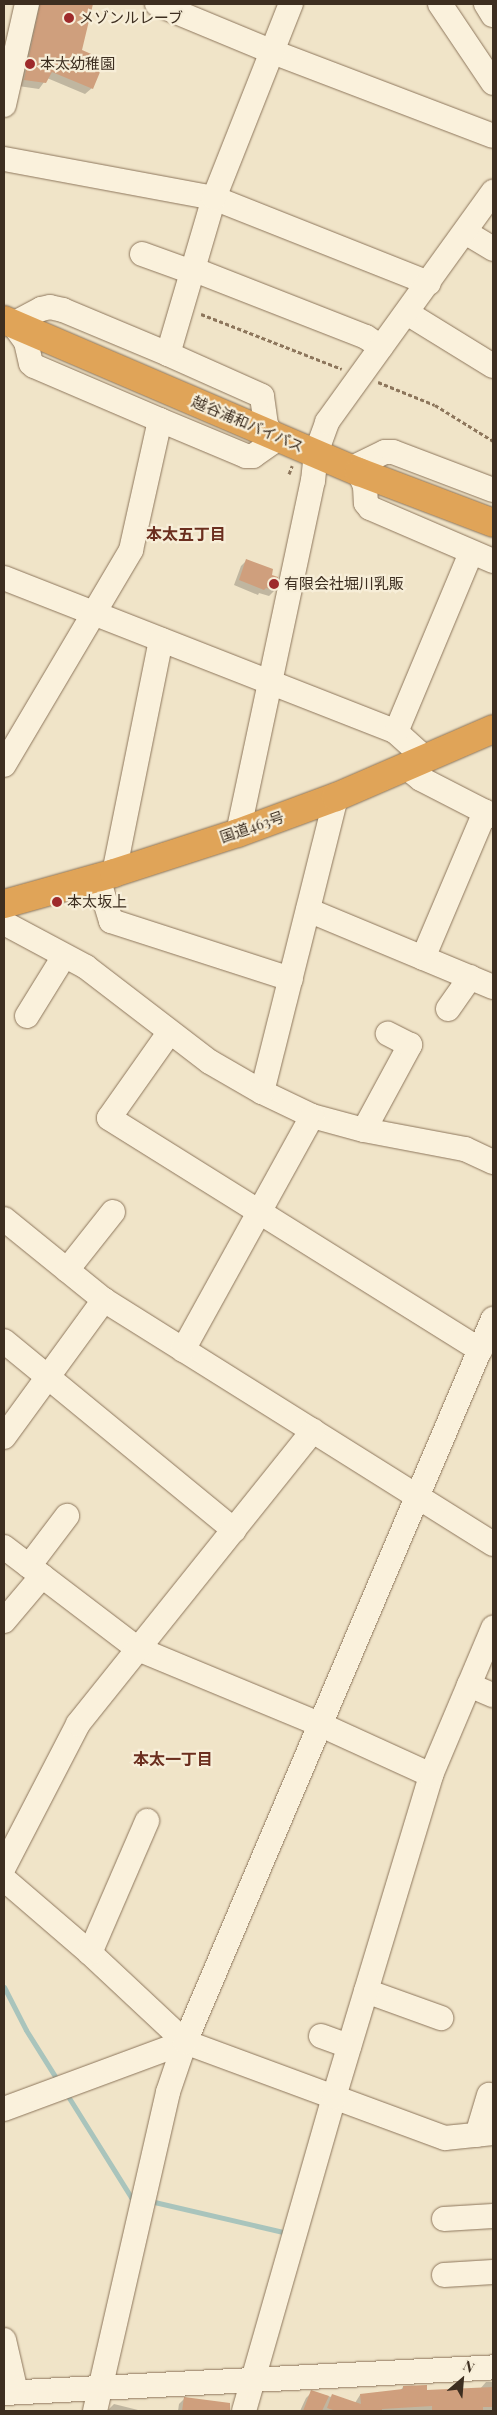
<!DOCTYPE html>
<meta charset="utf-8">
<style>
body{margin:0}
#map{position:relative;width:497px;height:2415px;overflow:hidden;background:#f0e4c8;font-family:"Playfair Display","Noto Sans JP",serif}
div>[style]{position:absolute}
.shadow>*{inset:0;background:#0003}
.stream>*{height:5px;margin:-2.5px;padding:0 2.5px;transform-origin:2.5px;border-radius:2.5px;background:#a9c4bc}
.building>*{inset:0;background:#cf9f7d}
.path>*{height:3px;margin-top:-1.5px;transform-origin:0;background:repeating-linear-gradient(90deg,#8d765c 0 4px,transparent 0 6.5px)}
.roads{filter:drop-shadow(0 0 1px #8d765c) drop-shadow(0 0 1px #8d765c)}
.minor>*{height:24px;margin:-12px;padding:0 12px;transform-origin:12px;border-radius:12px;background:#faf1dc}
.highway>*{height:28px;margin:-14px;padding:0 14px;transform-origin:14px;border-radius:14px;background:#e0a458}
.dots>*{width:14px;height:14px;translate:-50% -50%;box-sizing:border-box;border:2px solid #f7eed8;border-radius:50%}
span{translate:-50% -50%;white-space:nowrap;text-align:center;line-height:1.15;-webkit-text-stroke:4.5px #f7eed8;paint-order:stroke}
.poi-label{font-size:15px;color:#3d2e20}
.left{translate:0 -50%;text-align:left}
.street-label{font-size:15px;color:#3d2e20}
.neighbourhood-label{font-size:16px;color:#6b2e1e;font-weight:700}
.frame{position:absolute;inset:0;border:5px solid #3d2e20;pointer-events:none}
.north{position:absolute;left:437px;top:2355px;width:50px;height:50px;-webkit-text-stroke:4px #f7eed8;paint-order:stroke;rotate:27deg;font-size:14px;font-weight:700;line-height:20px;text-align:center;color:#3d2e20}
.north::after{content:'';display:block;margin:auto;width:18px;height:22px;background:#3d2e20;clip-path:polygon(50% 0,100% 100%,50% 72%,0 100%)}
</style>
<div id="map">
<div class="shadow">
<div style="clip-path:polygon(35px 4px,92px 4px,80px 51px,92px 88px,85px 94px,47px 78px,39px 89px,18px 86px)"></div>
<div style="clip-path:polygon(247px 560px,270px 576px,274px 591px,269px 596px,259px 593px,258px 595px,234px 585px,241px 566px)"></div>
<div style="clip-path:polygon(486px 2382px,493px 2382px,493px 2411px,300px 2411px,306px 2398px,312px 2392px,355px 2403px,360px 2395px,400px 2391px,403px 2387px,426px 2391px,480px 2389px)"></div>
<div style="clip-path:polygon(185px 2398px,221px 2403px,220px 2411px,178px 2411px,179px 2404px)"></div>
<div style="clip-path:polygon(114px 2404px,142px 2411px,107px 2411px)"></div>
</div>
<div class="stream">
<div style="left:4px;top:1987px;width:48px;rotate:62.9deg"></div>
<div style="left:26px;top:2030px;width:60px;rotate:57.9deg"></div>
<div style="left:66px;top:2093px;width:123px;rotate:58deg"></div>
<div style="left:131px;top:2197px;width:6px;rotate:9deg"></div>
<div style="left:150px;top:2201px;width:141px;rotate:13.1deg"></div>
</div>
<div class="building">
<div style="clip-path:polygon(40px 4px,93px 4px,82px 50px,105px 60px,93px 89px,52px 72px,46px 83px,24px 80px)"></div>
<div style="clip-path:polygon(246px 559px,273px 569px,272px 575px,278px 577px,275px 591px,266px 588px,264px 590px,239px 580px)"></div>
<div style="clip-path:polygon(427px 2385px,427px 2390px,493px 2387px,493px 2407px,483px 2407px,483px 2411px,432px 2411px,432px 2406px,382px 2409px,382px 2411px,336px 2411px,327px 2408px,332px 2394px,361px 2404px,360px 2394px,403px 2389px,403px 2386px)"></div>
<div style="clip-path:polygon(311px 2390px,329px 2396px,322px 2411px,303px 2411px)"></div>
<div style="clip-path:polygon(184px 2397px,230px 2403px,230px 2411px,182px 2411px)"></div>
</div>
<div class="path">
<div style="left:201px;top:314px;width:151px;rotate:21.3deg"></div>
<div style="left:378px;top:382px;width:61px;rotate:22deg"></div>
<div style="left:435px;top:405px;width:68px;rotate:31.8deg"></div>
<div style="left:289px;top:474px;width:9px;rotate:-69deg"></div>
</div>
<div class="roads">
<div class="minor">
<div style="left:157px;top:4px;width:126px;rotate:22.5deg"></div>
<div style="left:273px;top:52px;width:235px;rotate:20.9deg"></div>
<div style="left:440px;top:4px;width:95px;rotate:56.1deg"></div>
<div style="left:486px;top:4px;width:13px;rotate:58deg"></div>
<div style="left:4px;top:105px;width:104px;rotate:-77.2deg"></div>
<div style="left:4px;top:159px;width:214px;rotate:10.5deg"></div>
<div style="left:214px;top:198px;width:231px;rotate:21.6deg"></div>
<div style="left:465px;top:232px;width:33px;rotate:31deg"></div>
<div style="left:142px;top:254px;width:53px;rotate:19.8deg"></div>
<div style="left:192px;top:272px;width:8px"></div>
<div style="left:200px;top:272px;width:178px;rotate:21.4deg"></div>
<div style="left:366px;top:337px;width:18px;rotate:34deg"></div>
<div style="left:407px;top:313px;width:101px;rotate:31.6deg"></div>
<div style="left:168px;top:354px;width:163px;rotate:-73.6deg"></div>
<div style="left:214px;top:198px;width:209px;rotate:-68.4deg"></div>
<div style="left:271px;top:433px;width:9px;rotate:-122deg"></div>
<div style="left:266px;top:425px;width:29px;rotate:-98deg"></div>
<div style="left:262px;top:396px;width:103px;rotate:-155.9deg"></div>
<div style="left:168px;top:354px;width:114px;rotate:-157.3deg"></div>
<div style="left:63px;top:310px;width:13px;rotate:-167deg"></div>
<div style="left:50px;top:307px;width:9px;rotate:167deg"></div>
<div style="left:41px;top:309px;width:32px;rotate:152deg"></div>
<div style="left:13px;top:324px;width:22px;rotate:54deg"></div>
<div style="left:26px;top:342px;width:22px;rotate:77deg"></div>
<div style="left:31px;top:363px;width:4px;rotate:45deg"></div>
<div style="left:34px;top:366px;width:137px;rotate:23.2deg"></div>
<div style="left:160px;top:420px;width:93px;rotate:22.7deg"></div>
<div style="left:246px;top:456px;width:7px"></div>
<div style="left:253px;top:456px;width:24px;rotate:-35deg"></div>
<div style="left:273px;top:442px;width:11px;rotate:-15deg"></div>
<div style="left:348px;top:467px;width:8px;rotate:-7deg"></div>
<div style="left:356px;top:466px;width:32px;rotate:-26deg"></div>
<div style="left:385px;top:452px;width:8px"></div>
<div style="left:393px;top:452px;width:107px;rotate:20.8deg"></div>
<div style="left:359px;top:472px;width:15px;rotate:67deg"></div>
<div style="left:365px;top:486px;width:17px;rotate:87deg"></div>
<div style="left:366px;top:503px;width:6px;rotate:51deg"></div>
<div style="left:370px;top:508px;width:134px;rotate:23.3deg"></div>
<div style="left:4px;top:578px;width:421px;rotate:21.4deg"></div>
<div style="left:396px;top:732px;width:39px;rotate:42deg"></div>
<div style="left:396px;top:732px;width:194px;rotate:-67.3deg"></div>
<div style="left:4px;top:765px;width:250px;rotate:-59.4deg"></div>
<div style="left:131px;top:550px;width:133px;rotate:-77.4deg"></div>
<div style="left:406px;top:767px;width:19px;rotate:39deg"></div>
<div style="left:421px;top:779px;width:81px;rotate:27.2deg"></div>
<div style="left:238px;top:833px;width:360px;rotate:-78deg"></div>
<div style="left:313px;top:481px;width:28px;rotate:-84deg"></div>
<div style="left:316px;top:453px;width:33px;rotate:-70deg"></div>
<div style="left:327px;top:422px;width:284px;rotate:-54.2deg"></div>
<div style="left:114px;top:873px;width:238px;rotate:-78.6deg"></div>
<div style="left:98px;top:878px;width:45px;rotate:73.2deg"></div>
<div style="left:111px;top:921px;width:189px;rotate:17.9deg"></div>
<div style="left:308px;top:910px;width:200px;rotate:22.6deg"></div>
<div style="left:4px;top:923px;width:93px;rotate:28.2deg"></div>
<div style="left:86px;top:967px;width:156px;rotate:37.5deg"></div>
<div style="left:210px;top:1062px;width:60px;rotate:30deg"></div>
<div style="left:262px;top:1092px;width:55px;rotate:25.6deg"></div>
<div style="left:312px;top:1116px;width:54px;rotate:15.1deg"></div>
<div style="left:364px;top:1130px;width:103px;rotate:10.7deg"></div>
<div style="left:465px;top:1149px;width:31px;rotate:25deg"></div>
<div style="left:423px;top:958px;width:159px;rotate:-67deg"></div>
<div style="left:448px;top:1009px;width:39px;rotate:-55deg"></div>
<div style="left:27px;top:1016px;width:70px;rotate:-58.3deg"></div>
<div style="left:169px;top:1033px;width:104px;rotate:125.2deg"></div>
<div style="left:109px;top:1118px;width:438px;rotate:32deg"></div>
<div style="left:262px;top:1092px;width:304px;rotate:-75.9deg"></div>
<div style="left:364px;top:1130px;width:97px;rotate:-61.6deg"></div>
<div style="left:410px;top:1045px;width:25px;rotate:-153deg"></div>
<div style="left:4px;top:1219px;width:129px;rotate:39deg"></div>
<div style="left:104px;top:1300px;width:459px;rotate:32.1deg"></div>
<div style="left:67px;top:1270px;width:74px;rotate:-51.6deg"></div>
<div style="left:4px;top:1341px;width:298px;rotate:39.4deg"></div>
<div style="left:183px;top:1350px;width:267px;rotate:-61.1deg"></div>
<div style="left:4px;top:1437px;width:170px;rotate:-53.9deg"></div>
<div style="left:4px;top:1547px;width:168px;rotate:37.3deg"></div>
<div style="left:138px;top:1649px;width:196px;rotate:22.5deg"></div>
<div style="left:319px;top:1724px;width:123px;rotate:24.5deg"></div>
<div style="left:29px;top:1566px;width:63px;rotate:-52.8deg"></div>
<div style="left:4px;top:1621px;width:59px;rotate:-49.8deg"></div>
<div style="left:469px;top:1685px;width:26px;rotate:23deg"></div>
<div style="left:4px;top:1867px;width:161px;rotate:-62.6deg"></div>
<div style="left:78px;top:1724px;width:376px;rotate:-51.3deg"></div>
<div style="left:4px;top:1879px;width:113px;rotate:40.7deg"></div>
<div style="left:90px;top:1953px;width:130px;rotate:43.1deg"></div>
<div style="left:185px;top:2042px;width:193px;rotate:159.7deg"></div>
<div style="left:90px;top:1953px;width:144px;rotate:-66.6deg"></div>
<div style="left:366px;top:1991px;width:80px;rotate:19.8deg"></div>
<div style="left:321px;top:2036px;width:30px;rotate:20deg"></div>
<div style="left:185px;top:2042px;width:277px;rotate:20.3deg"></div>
<div style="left:445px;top:2138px;width:48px;rotate:-5.9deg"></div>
<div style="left:477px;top:2135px;width:42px;rotate:-73.3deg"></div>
<div style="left:444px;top:2219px;width:49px;rotate:-3.5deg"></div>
<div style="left:444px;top:2275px;width:49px;rotate:-3.5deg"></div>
<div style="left:4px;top:2340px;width:53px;rotate:77deg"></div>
<div style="left:4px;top:2393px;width:490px;rotate:-3deg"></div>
<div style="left:95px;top:2411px;width:327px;rotate:-77.1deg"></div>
<div style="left:168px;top:2092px;width:53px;rotate:-71.2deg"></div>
<div style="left:185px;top:2042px;width:786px;rotate:-66.93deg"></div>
<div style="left:244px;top:2411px;width:327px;rotate:-74deg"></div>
<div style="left:334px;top:2097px;width:336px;rotate:-73.2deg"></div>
<div style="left:431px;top:1775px;width:160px;rotate:-67.1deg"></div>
</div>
<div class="highway">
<div style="left:4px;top:320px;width:386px;rotate:23.2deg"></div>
<div style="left:359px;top:472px;width:143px;rotate:20.8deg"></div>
<div style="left:4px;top:904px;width:114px;rotate:-15.7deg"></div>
<div style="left:114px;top:873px;width:130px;rotate:-17.9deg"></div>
<div style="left:238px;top:833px;width:104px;rotate:-20.2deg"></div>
<div style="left:336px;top:797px;width:171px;rotate:-23.4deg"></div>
</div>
</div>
<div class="dots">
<div style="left:69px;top:18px;background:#9e2a2b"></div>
<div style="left:30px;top:64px;background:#9e2a2b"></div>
<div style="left:274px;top:584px;background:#9e2a2b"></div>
<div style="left:57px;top:902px;background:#9e2a2b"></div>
</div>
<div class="poi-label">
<span class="left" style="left:79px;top:18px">メゾンルレーブ</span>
<span class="left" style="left:40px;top:64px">本太幼稚園</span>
<span class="left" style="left:284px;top:584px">有限会社堀川乳販</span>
<span class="left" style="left:67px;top:902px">本太坂上</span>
</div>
<div class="street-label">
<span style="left:248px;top:424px;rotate:23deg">越谷浦和バイパス</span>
<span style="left:252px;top:827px;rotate:-19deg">国道463号</span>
</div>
<div class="neighbourhood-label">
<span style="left:186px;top:534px">本太五丁目</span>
<span style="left:173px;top:1759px">本太一丁目</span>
</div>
<div class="frame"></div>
<div class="north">N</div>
</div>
